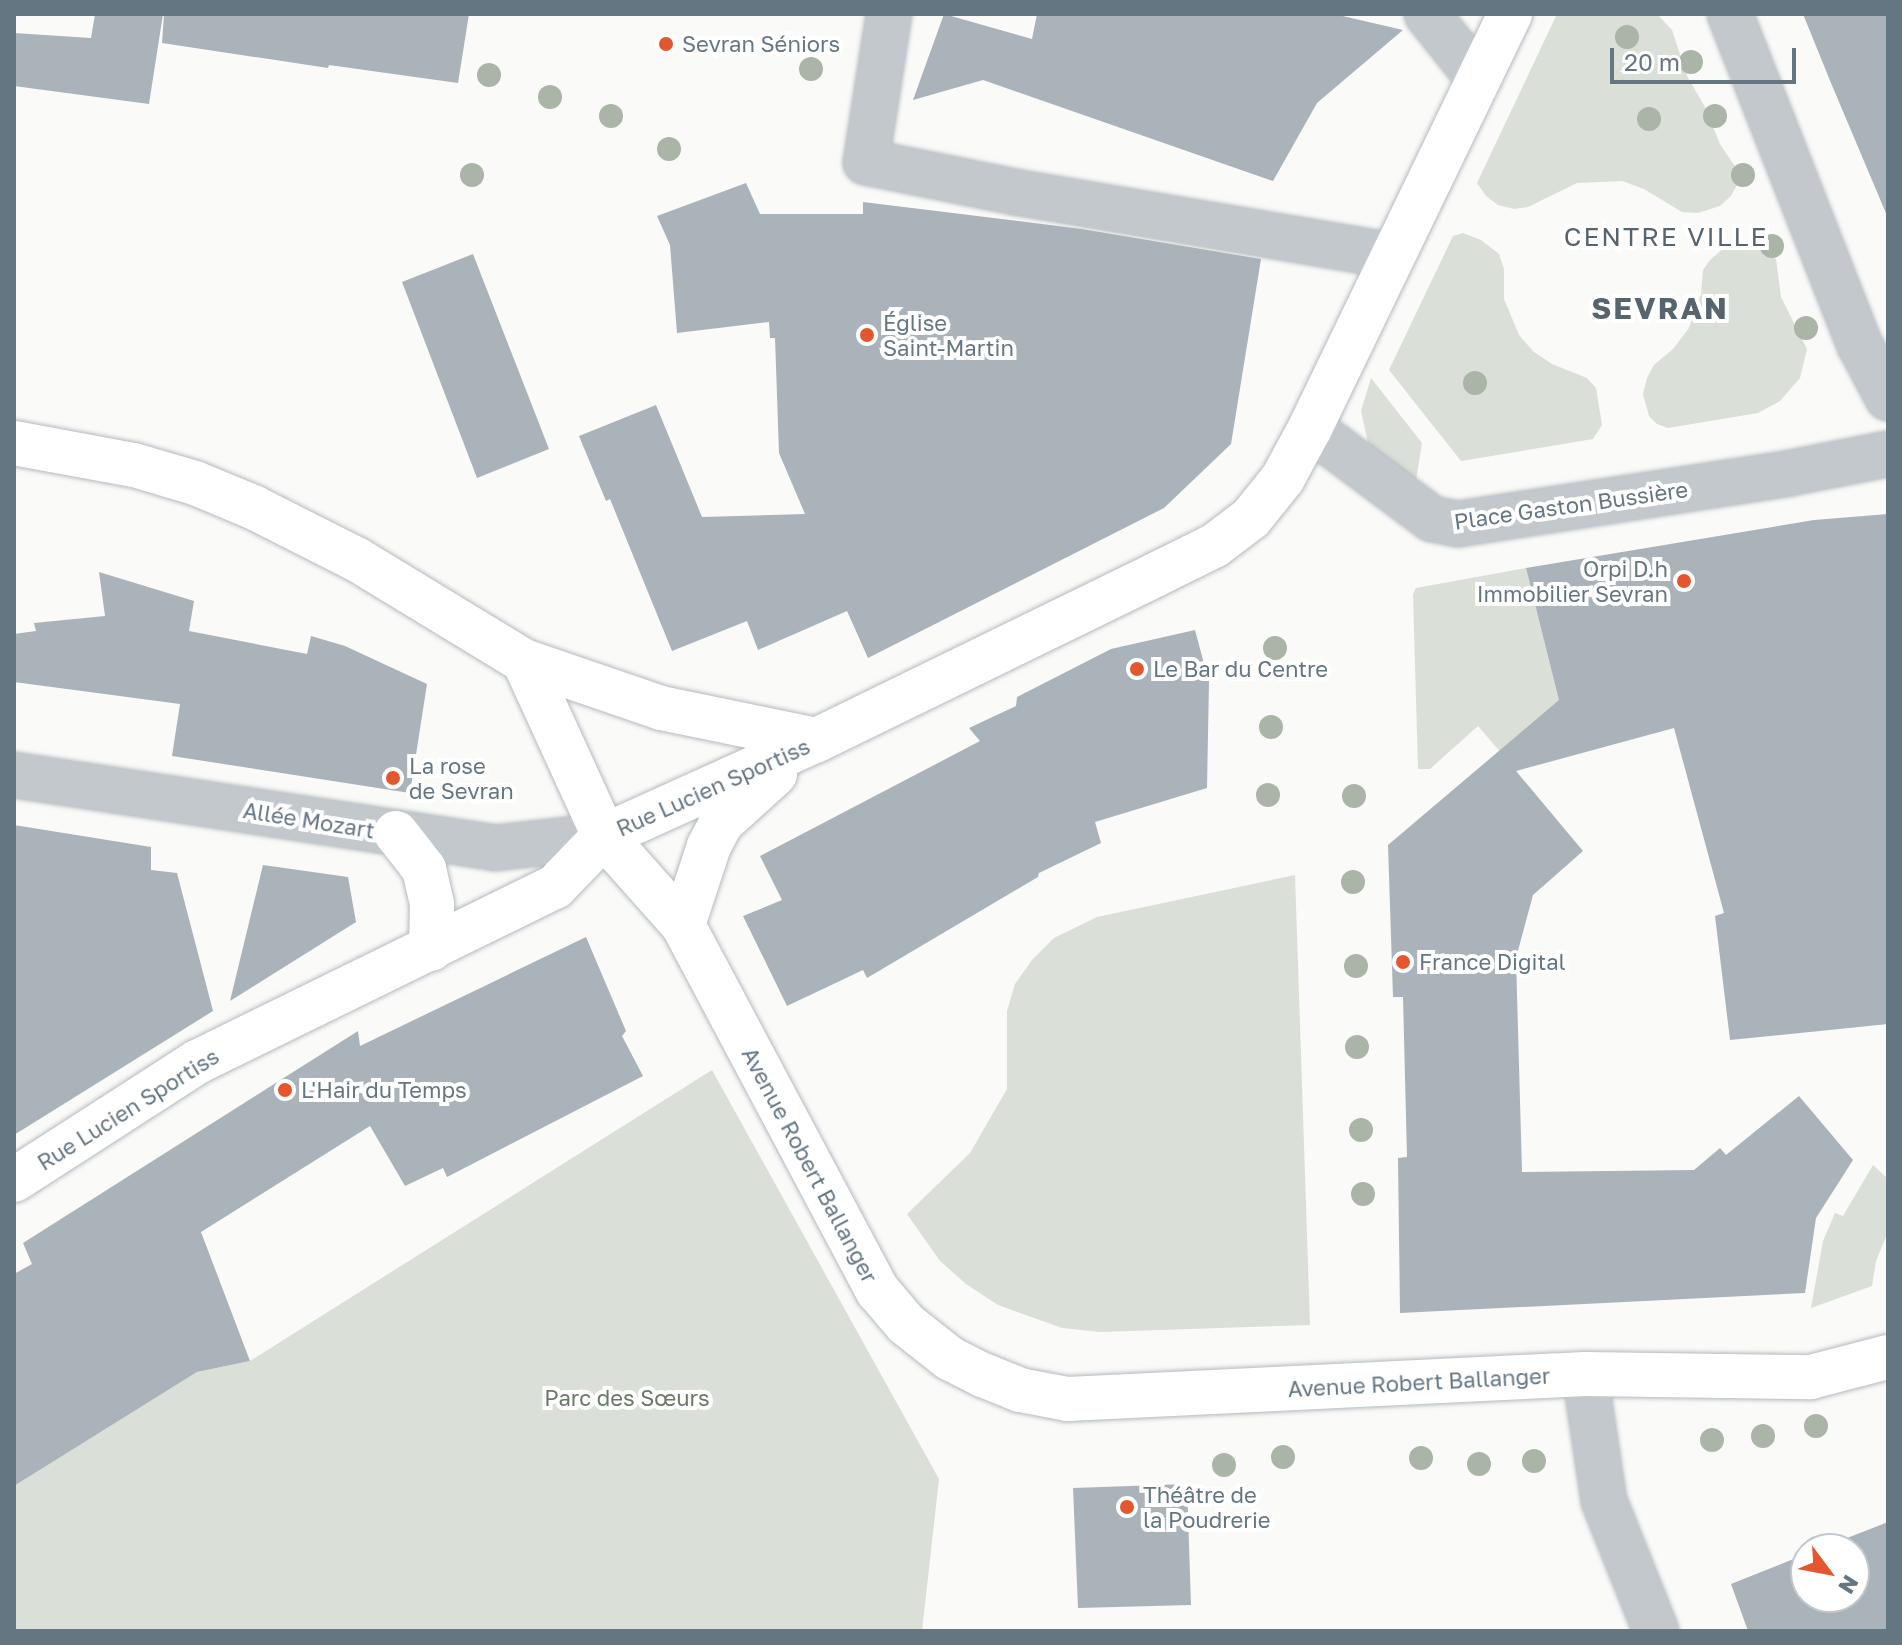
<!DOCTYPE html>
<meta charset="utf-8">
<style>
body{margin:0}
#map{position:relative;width:1902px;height:1645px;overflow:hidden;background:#fafaf8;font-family:"Golos Text",sans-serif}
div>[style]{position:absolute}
.green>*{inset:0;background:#dadfd7}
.building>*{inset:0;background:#aab3b9}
.roads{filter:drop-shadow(0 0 2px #b3babf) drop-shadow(0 0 2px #b3babf)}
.street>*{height:44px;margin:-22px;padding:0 22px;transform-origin:22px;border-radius:22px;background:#c3c8cc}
.secondary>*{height:44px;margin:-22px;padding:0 22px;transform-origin:22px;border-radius:22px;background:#fff}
.trees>*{width:24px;height:24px;margin:-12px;border-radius:50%;background:#aab4a7}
.dots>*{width:22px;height:22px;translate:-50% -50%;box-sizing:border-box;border:4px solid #fff;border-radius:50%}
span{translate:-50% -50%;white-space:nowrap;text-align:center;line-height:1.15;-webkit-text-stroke:8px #fff;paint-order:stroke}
.poi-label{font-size:22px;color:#657683}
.left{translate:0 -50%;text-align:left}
.right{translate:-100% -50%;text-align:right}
.street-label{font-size:22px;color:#657683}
.park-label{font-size:22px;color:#687a64}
.quarter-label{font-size:26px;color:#57646e;letter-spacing:2px}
.district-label{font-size:30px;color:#57646e;font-weight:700;letter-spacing:2px}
.frame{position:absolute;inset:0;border:16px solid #657683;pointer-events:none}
.north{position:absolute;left:1790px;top:1533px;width:80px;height:80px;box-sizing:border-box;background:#fff;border:2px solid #c1c8cd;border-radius:50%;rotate:122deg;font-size:22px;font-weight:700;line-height:32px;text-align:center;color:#657683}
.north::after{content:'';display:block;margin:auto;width:28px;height:36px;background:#e4572e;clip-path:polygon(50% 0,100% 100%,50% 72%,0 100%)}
.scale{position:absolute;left:1610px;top:48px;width:186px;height:36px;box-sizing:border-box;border:4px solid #657683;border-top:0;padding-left:10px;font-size:24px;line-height:28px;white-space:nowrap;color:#657683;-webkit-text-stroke:6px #fff;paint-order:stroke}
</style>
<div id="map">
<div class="green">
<div style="clip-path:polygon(1557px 14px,1657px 14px,1672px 30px,1687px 76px,1705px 107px,1720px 144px,1736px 168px,1740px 180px,1731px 196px,1720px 206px,1698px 213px,1682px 212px,1644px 189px,1622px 181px,1577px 183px,1528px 207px,1514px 209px,1498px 205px,1486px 196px,1477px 183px)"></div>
<div style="clip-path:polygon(1463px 233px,1481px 240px,1499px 254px,1504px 269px,1504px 299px,1519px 335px,1534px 352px,1552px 364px,1587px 378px,1596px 388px,1602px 425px,1593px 439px,1461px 461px,1389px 370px,1453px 236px)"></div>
<div style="clip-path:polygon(1740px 243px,1756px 243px,1776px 259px,1781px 297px,1807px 349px,1800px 378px,1780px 401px,1758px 413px,1668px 428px,1657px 424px,1649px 416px,1643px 394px,1647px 378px,1654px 365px,1673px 349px,1689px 328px,1701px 294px,1703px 270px,1710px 260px,1725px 247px)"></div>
<div style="clip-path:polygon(1371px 378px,1422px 443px,1415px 487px,1368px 443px,1361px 411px)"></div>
<div style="clip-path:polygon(1526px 568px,1561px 705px,1503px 755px,1478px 726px,1430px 769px,1418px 769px,1413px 594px,1416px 588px)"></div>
<div style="clip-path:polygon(1295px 875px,1310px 1325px,1100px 1332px,1062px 1328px,998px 1305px,966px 1284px,940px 1261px,907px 1214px,970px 1153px,1007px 1089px,1007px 1011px,1015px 984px,1032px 960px,1054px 938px,1097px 917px)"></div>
<div style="clip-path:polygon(712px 1070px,939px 1479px,922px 1631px,14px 1631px,14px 1486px,197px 1372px,250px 1361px)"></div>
<div style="clip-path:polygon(1873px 1165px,1888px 1179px,1888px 1232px,1876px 1261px,1872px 1286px,1811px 1308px,1823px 1241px,1835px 1213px,1843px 1216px)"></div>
</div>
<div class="building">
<div style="clip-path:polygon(95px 14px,163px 14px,149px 104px,14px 86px,14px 33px,91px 38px)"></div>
<div style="clip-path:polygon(164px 14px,469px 14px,458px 83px,329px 65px,328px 68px,162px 43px)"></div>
<div style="clip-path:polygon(944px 14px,1032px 39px,1037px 14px,1334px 14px,1403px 30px,1317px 103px,1273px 181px,983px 80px,913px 100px)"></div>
<div style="clip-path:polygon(1803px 14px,1888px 14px,1888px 218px,1831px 83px)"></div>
<div style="clip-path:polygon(746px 183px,760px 214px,863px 214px,863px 202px,1082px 229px,1261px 259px,1231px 444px,1164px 508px,868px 658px,847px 611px,758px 650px,747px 621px,672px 651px,610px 499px,606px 501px,579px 436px,656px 405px,702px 517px,805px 514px,779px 453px,775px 338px,770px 338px,769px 322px,677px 333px,670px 245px,657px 216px)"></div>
<div style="clip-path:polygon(473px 254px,549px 449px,477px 478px,402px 282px)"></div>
<div style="clip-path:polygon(1888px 514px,1888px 1024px,1730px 1040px,1715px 916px,1724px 913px,1674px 728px,1516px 771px,1583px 851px,1533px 895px,1516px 958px,1522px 1172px,1694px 1170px,1720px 1148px,1726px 1155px,1799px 1096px,1853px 1160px,1816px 1218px,1805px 1293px,1400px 1313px,1398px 1158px,1407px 1157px,1403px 997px,1393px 997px,1388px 845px,1559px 700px,1526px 568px,1814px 520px)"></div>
<div style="clip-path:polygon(99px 572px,194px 601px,189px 631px,307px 654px,311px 636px,345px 646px,427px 684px,410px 793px,172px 756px,180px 704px,14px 682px,14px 634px,36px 631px,34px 623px,105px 616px)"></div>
<div style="clip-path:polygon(1195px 630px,1209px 682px,1207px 788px,1095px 822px,1101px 843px,1039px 873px,1038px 877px,867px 978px,863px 970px,787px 1006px,743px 916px,782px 900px,760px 856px,980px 741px,969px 728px,1016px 706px,1017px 697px,1111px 649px)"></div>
<div style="clip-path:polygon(14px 825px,151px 847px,151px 870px,177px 873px,213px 1011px,14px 1135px)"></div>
<div style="clip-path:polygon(263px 865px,348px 877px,356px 922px,230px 1001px)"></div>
<div style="clip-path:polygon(586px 937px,626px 1031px,622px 1036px,643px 1076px,447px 1177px,443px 1168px,405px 1186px,370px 1126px,201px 1232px,250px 1361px,197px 1372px,14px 1486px,14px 1274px,32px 1264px,23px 1243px,358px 1031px,360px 1046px)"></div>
<div style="clip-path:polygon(1187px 1484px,1191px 1605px,1078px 1608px,1073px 1488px)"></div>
<div style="clip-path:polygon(1888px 1522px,1888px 1631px,1748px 1631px,1731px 1584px,1806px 1554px,1806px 1597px,1854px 1597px,1854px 1549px,1819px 1549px)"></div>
</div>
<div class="roads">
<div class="street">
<div style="left:889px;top:14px;width:150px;rotate:98.8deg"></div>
<div style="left:866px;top:162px;width:152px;rotate:11.4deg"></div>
<div style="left:1015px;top:192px;width:383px;rotate:9.6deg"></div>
<div style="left:1427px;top:14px;width:83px;rotate:51.3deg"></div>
<div style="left:1730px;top:14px;width:356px;rotate:68.6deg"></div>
<div style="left:1860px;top:345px;width:60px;rotate:62.2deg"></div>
<div style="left:1310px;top:428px;width:152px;rotate:36.7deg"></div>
<div style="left:1432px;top:519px;width:26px;rotate:11deg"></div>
<div style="left:1458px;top:524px;width:336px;rotate:-8.7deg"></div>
<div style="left:1790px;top:473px;width:100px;rotate:-11deg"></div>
<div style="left:14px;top:775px;width:487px;rotate:8.6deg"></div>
<div style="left:495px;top:848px;width:110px;rotate:-6.3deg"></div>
<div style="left:1585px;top:1374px;width:128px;rotate:81.5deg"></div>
<div style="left:1604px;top:1501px;width:140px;rotate:68.2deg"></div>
</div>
<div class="secondary">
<div style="left:14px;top:443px;width:122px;rotate:10.4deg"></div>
<div style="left:134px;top:465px;width:64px;rotate:16.4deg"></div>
<div style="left:195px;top:483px;width:63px;rotate:22.5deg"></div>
<div style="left:253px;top:507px;width:115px;rotate:26.8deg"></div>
<div style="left:356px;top:559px;width:197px;rotate:31.3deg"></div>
<div style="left:524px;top:661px;width:192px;rotate:65.4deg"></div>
<div style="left:604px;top:836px;width:119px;rotate:48.4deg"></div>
<div style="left:683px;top:925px;width:415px;rotate:62deg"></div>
<div style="left:878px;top:1291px;width:43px;rotate:49.7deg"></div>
<div style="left:906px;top:1324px;width:55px;rotate:38.3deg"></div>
<div style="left:949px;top:1358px;width:38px;rotate:27deg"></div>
<div style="left:983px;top:1375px;width:40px;rotate:22deg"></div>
<div style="left:1020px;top:1390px;width:49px;rotate:10.6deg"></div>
<div style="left:1068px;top:1399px;width:518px;rotate:-2.77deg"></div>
<div style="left:1585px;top:1374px;width:226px;rotate:0.8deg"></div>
<div style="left:1811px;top:1377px;width:80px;rotate:-14.6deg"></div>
<div style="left:524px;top:661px;width:145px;rotate:18.9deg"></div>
<div style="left:661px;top:708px;width:159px;rotate:11.6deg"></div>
<div style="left:396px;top:833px;width:46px;rotate:52.1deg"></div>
<div style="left:424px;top:869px;width:36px;rotate:77deg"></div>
<div style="left:432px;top:904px;width:45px;rotate:91.3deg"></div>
<div style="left:683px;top:925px;width:83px;rotate:-71.8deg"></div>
<div style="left:709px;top:846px;width:26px;rotate:-62deg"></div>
<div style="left:721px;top:823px;width:73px;rotate:-42.2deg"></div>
<div style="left:14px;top:1180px;width:218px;rotate:-32.8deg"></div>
<div style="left:197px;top:1062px;width:398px;rotate:-26.1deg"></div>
<div style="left:555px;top:887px;width:71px;rotate:-46.1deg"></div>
<div style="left:604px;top:836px;width:234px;rotate:-24.3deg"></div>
<div style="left:817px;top:740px;width:376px;rotate:-26deg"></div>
<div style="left:1155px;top:575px;width:66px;rotate:-26.2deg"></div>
<div style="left:1214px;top:546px;width:46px;rotate:-37.1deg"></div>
<div style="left:1251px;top:518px;width:51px;rotate:-51.3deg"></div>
<div style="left:1283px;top:478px;width:57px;rotate:-61.6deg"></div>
<div style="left:1310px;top:428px;width:460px;rotate:-64.2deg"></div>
</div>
</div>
<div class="trees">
<div style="left:1627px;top:37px"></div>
<div style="left:1691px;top:62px"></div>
<div style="left:811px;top:69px"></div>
<div style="left:489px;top:75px"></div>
<div style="left:550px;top:97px"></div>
<div style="left:611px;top:116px"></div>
<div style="left:1715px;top:116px"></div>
<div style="left:1649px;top:119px"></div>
<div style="left:669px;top:149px"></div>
<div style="left:472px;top:175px"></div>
<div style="left:1743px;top:175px"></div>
<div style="left:1772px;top:246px"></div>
<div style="left:1806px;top:328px"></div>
<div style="left:1475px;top:383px"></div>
<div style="left:1275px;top:648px"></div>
<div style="left:1271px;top:727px"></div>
<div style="left:1268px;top:795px"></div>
<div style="left:1354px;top:796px"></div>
<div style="left:1353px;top:882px"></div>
<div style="left:1356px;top:966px"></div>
<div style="left:1357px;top:1047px"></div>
<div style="left:1361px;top:1130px"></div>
<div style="left:1363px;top:1194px"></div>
<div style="left:1816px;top:1426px"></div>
<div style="left:1763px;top:1436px"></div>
<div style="left:1712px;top:1440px"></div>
<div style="left:1283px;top:1457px"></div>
<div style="left:1421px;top:1458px"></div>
<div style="left:1534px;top:1461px"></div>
<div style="left:1479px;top:1464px"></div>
<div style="left:1224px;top:1465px"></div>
</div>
<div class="dots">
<div style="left:666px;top:44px;background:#e4572e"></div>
<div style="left:867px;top:335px;background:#e4572e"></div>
<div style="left:1684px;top:581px;background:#e4572e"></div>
<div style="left:1137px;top:669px;background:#e4572e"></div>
<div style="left:393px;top:778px;background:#e4572e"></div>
<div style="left:1403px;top:962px;background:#e4572e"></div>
<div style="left:285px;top:1090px;background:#e4572e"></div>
<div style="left:1127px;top:1507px;background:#e4572e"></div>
</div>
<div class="poi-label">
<span class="left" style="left:682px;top:44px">Sevran Séniors</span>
<span class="left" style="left:883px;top:335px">Église<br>Saint-Martin</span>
<span class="right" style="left:1668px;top:581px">Orpi D.h<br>Immobilier Sevran</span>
<span class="left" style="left:1153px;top:669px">Le Bar du Centre</span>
<span class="left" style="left:409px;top:778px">La rose<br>de Sevran</span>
<span class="left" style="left:1419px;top:962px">France Digital</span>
<span class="left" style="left:301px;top:1090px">L'Hair du Temps</span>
<span class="left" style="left:1143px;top:1507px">Théâtre de<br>la Poudrerie</span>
</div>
<div class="street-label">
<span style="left:1571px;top:505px;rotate:-8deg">Place Gaston Bussière</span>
<span style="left:713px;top:787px;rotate:-24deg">Rue Lucien Sportiss</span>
<span style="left:309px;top:820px;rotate:9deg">Allée Mozart</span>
<span style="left:128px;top:1109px;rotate:-32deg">Rue Lucien Sportiss</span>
<span style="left:810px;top:1165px;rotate:62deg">Avenue Robert Ballanger</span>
<span style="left:1419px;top:1382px;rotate:-3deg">Avenue Robert Ballanger</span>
</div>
<div class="park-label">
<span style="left:627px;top:1398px">Parc des Sœurs</span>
</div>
<div class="quarter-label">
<span style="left:1666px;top:237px">CENTRE VILLE</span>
</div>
<div class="district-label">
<span style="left:1660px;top:308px">SEVRAN</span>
</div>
<div class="frame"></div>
<div class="north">N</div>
<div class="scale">20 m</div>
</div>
